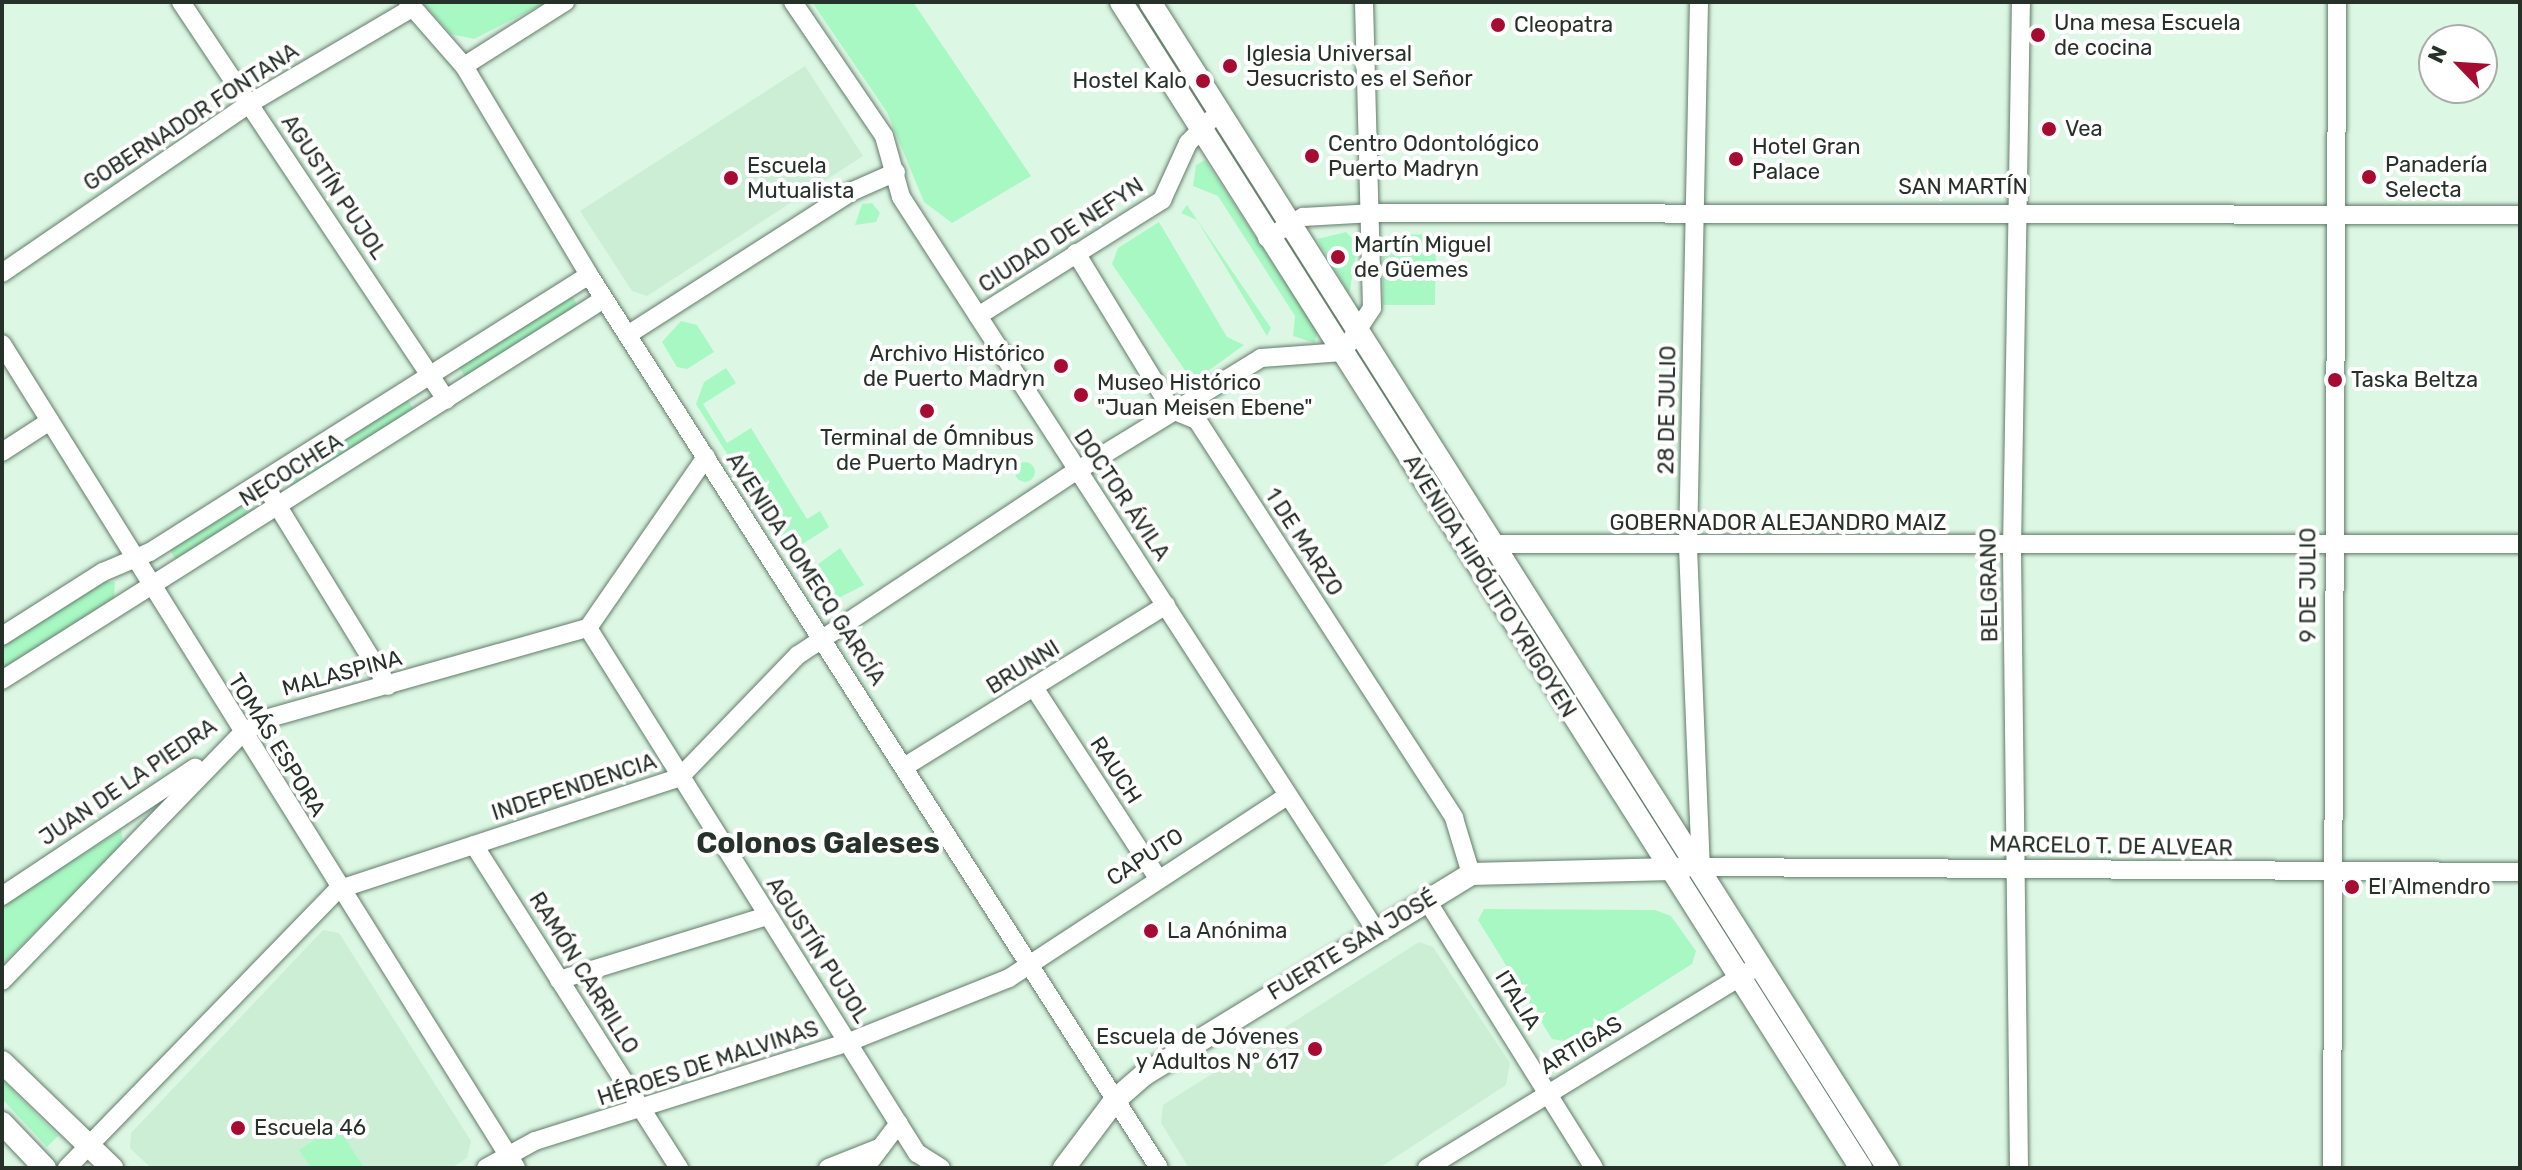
<!DOCTYPE html>
<meta charset="utf-8">
<style>
body{margin:0}
#map{position:relative;width:2522px;height:1170px;overflow:hidden;background:#dcf8e4;font-family:Rubik,sans-serif}
div>[style]{position:absolute}
.built>*{inset:0;background:#cbeed5}
.green>*{inset:0;background:#a8f8c3}
.round{border-radius:50%}
.roads{filter:drop-shadow(0 0 2px #637c6a) drop-shadow(0 0 2px #637c6a)}
.minor>*{height:18px;margin:-9px;padding:0 9px;transform-origin:9px;border-radius:9px;background:#fff}
.major>*{height:22px;margin:-11px;padding:0 11px;transform-origin:11px;border-radius:11px;background:#fff}
.dots>*{width:22px;height:22px;translate:-50% -50%;box-sizing:border-box;border:4px solid #fff;border-radius:50%}
span{translate:-50% -50%;white-space:nowrap;text-align:center;line-height:1.15;-webkit-text-stroke:8px #fff;paint-order:stroke}
.poi-label{font-size:22px;color:#263129}
.left{translate:0 -50%;text-align:left}
.right{translate:-100% -50%;text-align:right}
.street-label{font-size:22px;color:#263129}
.district-label{font-size:30px;color:#263129;font-weight:700}
.frame{position:absolute;inset:0;border:4px solid #263129;pointer-events:none}
.north{position:absolute;left:2418px;top:24px;width:80px;height:80px;box-sizing:border-box;background:#fff;border:2px solid #a8ada9;border-radius:50%;rotate:295deg;font-size:22px;font-weight:700;line-height:32px;text-align:center;color:#263129}
.north::after{content:'';display:block;margin:auto;width:28px;height:36px;background:#a60c32;clip-path:polygon(50% 0,100% 100%,50% 72%,0 100%)}
</style>
<div id="map">
<div class="built">
<div style="clip-path:polygon(805px 66px,863px 156px,647px 296px,632px 291px,580px 211px)"></div>
<div style="clip-path:polygon(323px 930px,339px 933px,471px 1141px,467px 1158px,451px 1168px,151px 1168px,130px 1148px,131px 1133px)"></div>
<div style="clip-path:polygon(1419px 942px,1433px 947px,1510px 1063px,1506px 1085px,1379px 1168px,1189px 1168px,1161px 1123px,1163px 1105px)"></div>
</div>
<div class="green">
<div style="clip-path:polygon(422px 2px,547px 2px,474px 39px,451px 34px)"></div>
<div style="clip-path:polygon(812px 2px,913px 2px,1031px 176px,952px 223px,924px 202px,887px 112px)"></div>
<div style="clip-path:polygon(1133px 2px,1140px 2px,1191px 84px,1187px 87px)"></div>
<div style="clip-path:polygon(1205px 160px,1317px 331px,1315px 343px,1293px 336px,1295px 316px,1218px 196px,1193px 186px,1196px 165px)"></div>
<div style="clip-path:polygon(872px 203px,880px 213px,876px 222px,855px 225px,862px 204px)"></div>
<div style="clip-path:polygon(1187px 205px,1271px 328px,1267px 336px,1197px 220px,1181px 213px)"></div>
<div style="clip-path:polygon(1159px 222px,1227px 337px,1244px 345px,1193px 382px,1112px 264px,1118px 248px)"></div>
<div style="clip-path:polygon(1346px 232px,1358px 244px,1349px 294px,1317px 239px)"></div>
<div style="clip-path:polygon(1396px 234px,1436px 235px,1435px 305px,1383px 305px,1383px 244px)"></div>
<div style="clip-path:polygon(572px 296px,578px 306px,465px 377px,459px 367px)"></div>
<div style="clip-path:polygon(681px 321px,697px 325px,714px 352px,687px 369px,677px 367px,662px 342px)"></div>
<div style="clip-path:polygon(726px 368px,736px 383px,703px 404px,727px 443px,751px 428px,807px 519px,820px 511px,829px 527px,801px 545px,778px 536px,696px 404px,704px 382px)"></div>
<div style="clip-path:polygon(1374px 373px,1466px 520px,1461px 523px,1369px 376px)"></div>
<div style="clip-path:polygon(408px 400px,414px 410px,292px 487px,286px 477px)"></div>
<div class="round" style="left:1015px;top:462px;width:20px;height:20px"></div>
<div style="clip-path:polygon(249px 501px,255px 511px,176px 560px,170px 550px)"></div>
<div style="clip-path:polygon(840px 548px,864px 585px,831px 602px,813px 568px)"></div>
<div style="clip-path:polygon(1494px 564px,1652px 814px,1648px 817px,1490px 567px)"></div>
<div style="clip-path:polygon(103px 582px,115px 582px,114px 598px,2px 669px,2px 646px)"></div>
<div style="clip-path:polygon(121px 830px,123px 843px,2px 965px,2px 906px)"></div>
<div style="clip-path:polygon(1484px 909px,1655px 910px,1671px 916px,1696px 951px,1692px 964px,1569px 1042px,1552px 1039px,1478px 920px)"></div>
<div style="clip-path:polygon(2px 1080px,58px 1136px,47px 1147px,2px 1099px)"></div>
<div style="clip-path:polygon(337px 1126px,364px 1168px,311px 1168px,299px 1150px)"></div>
</div>
<div class="roads">
<div class="minor">
<div style="left:181px;top:2px;width:478px;rotate:56.3deg"></div>
<div style="left:408px;top:2px;width:85px;rotate:48.8deg"></div>
<div style="left:464px;top:66px;width:244px;rotate:59.1deg"></div>
<div style="left:589px;top:275px;width:1059px;rotate:57.45deg"></div>
<div style="left:793px;top:2px;width:162px;rotate:55.8deg"></div>
<div style="left:884px;top:136px;width:63px;rotate:74.4deg"></div>
<div style="left:901px;top:197px;width:872px;rotate:57.08deg"></div>
<div style="left:1699px;top:2px;width:545px;rotate:91.16deg"></div>
<div style="left:1688px;top:547px;width:320px;rotate:87.7deg"></div>
<div style="left:1701px;top:867px;width:819px;rotate:0.35deg"></div>
<div style="left:464px;top:66px;width:120px;rotate:-32.4deg"></div>
<div style="left:1267px;top:238px;width:42px;rotate:-30.3deg"></div>
<div style="left:1303px;top:217px;width:71px;rotate:-3.2deg"></div>
<div style="left:1374px;top:213px;width:1146px;rotate:0.1deg"></div>
<div style="left:1076px;top:253px;width:184px;rotate:58.6deg"></div>
<div style="left:1172px;top:410px;width:27px;rotate:22deg"></div>
<div style="left:1197px;top:420px;width:474px;rotate:57.1deg"></div>
<div style="left:1454px;top:818px;width:59px;rotate:73.1deg"></div>
<div style="left:2px;top:273px;width:299px;rotate:-34.4deg"></div>
<div style="left:249px;top:104px;width:189px;rotate:-30.5deg"></div>
<div style="left:978px;top:316px;width:218px;rotate:-32.2deg"></div>
<div style="left:1162px;top:200px;width:63px;rotate:-65.5deg"></div>
<div style="left:1188px;top:143px;width:32px;rotate:-46deg"></div>
<div style="left:629px;top:334px;width:266px;rotate:-32.6deg"></div>
<div style="left:853px;top:191px;width:47px;rotate:-23.8deg"></div>
<div style="left:2px;top:344px;width:971px;rotate:58.04deg"></div>
<div style="left:2px;top:452px;width:57px;rotate:-32.9deg"></div>
<div style="left:263px;top:482px;width:239px;rotate:58.5deg"></div>
<div style="left:1472px;top:556px;width:24px;rotate:-30deg"></div>
<div style="left:1493px;top:544px;width:1027px"></div>
<div style="left:588px;top:628px;width:620px;rotate:57.93deg"></div>
<div style="left:917px;top:1153px;width:28px;rotate:32deg"></div>
<div style="left:2px;top:636px;width:120px;rotate:-32.4deg"></div>
<div style="left:103px;top:572px;width:51px;rotate:-23.1deg"></div>
<div style="left:150px;top:552px;width:519px;rotate:-32.25deg"></div>
<div style="left:2px;top:680px;width:712px;rotate:-32.33deg"></div>
<div style="left:1035px;top:689px;width:224px;rotate:57deg"></div>
<div style="left:904px;top:767px;width:308px;rotate:-31.7deg"></div>
<div style="left:474px;top:845px;width:383px;rotate:57.6deg"></div>
<div style="left:2px;top:896px;width:232px;rotate:-33.6deg"></div>
<div style="left:1426px;top:899px;width:317px;rotate:58deg"></div>
<div style="left:559px;top:980px;width:218px;rotate:-17.1deg"></div>
<div style="left:2px;top:981px;width:345px;rotate:-45.9deg"></div>
<div style="left:242px;top:733px;width:31px;rotate:-29deg"></div>
<div style="left:269px;top:718px;width:331px;rotate:-15.8deg"></div>
<div style="left:588px;top:628px;width:208px;rotate:-55.4deg"></div>
<div style="left:67px;top:1168px;width:388px;rotate:-45.8deg"></div>
<div style="left:337px;top:890px;width:361px;rotate:-18.2deg"></div>
<div style="left:680px;top:777px;width:170px;rotate:-46deg"></div>
<div style="left:798px;top:655px;width:332px;rotate:-33.5deg"></div>
<div style="left:1075px;top:472px;width:218px;rotate:-31.5deg"></div>
<div style="left:1261px;top:358px;width:82px;rotate:-4.2deg"></div>
<div style="left:1343px;top:352px;width:53px;rotate:-56.6deg"></div>
<div style="left:1372px;top:308px;width:306px;rotate:-91.5deg"></div>
<div style="left:486px;top:1168px;width:56px;rotate:-28.9deg"></div>
<div style="left:535px;top:1141px;width:329px;rotate:-17.5deg"></div>
<div style="left:849px;top:1042px;width:172px;rotate:-21.8deg"></div>
<div style="left:1009px;top:978px;width:332px;rotate:-33.2deg"></div>
<div style="left:828px;top:1168px;width:57px;rotate:-21.6deg"></div>
<div style="left:865px;top:1168px;width:56px;rotate:-52.9deg"></div>
<div style="left:1427px;top:1168px;width:381px;rotate:-31.4deg"></div>
<div style="left:2019px;top:1168px;width:620px;rotate:-90.65deg"></div>
<div style="left:2012px;top:548px;width:546px;rotate:-89.06deg"></div>
<div style="left:2332px;top:1168px;width:1166px;rotate:-89.75deg"></div>
</div>
<div class="major">
<div style="left:1121px;top:2px;width:1381px;rotate:57.6deg"></div>
<div style="left:1150px;top:2px;width:1380px;rotate:57.67deg"></div>
<div style="left:2px;top:1062px;width:153px;rotate:43.9deg"></div>
<div style="left:2px;top:1123px;width:62px;rotate:46.3deg"></div>
<div style="left:1064px;top:1168px;width:85px;rotate:-53.1deg"></div>
<div style="left:1115px;top:1100px;width:40px;rotate:-41deg"></div>
<div style="left:1145px;top:1074px;width:382px;rotate:-31.5deg"></div>
<div style="left:1471px;top:874px;width:211px;rotate:-1.4deg"></div>
</div>
</div>
<div class="dots">
<div style="left:1498px;top:25px;background:#a60c32"></div>
<div style="left:2038px;top:35px;background:#a60c32"></div>
<div style="left:1230px;top:66px;background:#a60c32"></div>
<div style="left:1203px;top:81px;background:#a60c32"></div>
<div style="left:2049px;top:129px;background:#a60c32"></div>
<div style="left:1312px;top:156px;background:#a60c32"></div>
<div style="left:1736px;top:159px;background:#a60c32"></div>
<div style="left:2369px;top:177px;background:#a60c32"></div>
<div style="left:731px;top:178px;background:#a60c32"></div>
<div style="left:1338px;top:257px;background:#a60c32"></div>
<div style="left:1061px;top:366px;background:#a60c32"></div>
<div style="left:2335px;top:380px;background:#a60c32"></div>
<div style="left:1081px;top:395px;background:#a60c32"></div>
<div style="left:927px;top:411px;background:#a60c32"></div>
<div style="left:2352px;top:887px;background:#a60c32"></div>
<div style="left:1151px;top:931px;background:#a60c32"></div>
<div style="left:1315px;top:1049px;background:#a60c32"></div>
<div style="left:238px;top:1128px;background:#a60c32"></div>
</div>
<div class="poi-label">
<span class="left" style="left:2054px;top:35px">Una mesa Escuela<br>de cocina</span>
<span class="left" style="left:1514px;top:25px">Cleopatra</span>
<span class="left" style="left:1246px;top:66px">Iglesia Universal<br>Jesucristo es el Señor</span>
<span class="right" style="left:1187px;top:81px">Hostel Kalo</span>
<span class="left" style="left:2065px;top:129px">Vea</span>
<span class="left" style="left:1328px;top:156px">Centro Odontológico<br>Puerto Madryn</span>
<span class="left" style="left:1752px;top:159px">Hotel Gran<br>Palace</span>
<span class="left" style="left:2385px;top:177px">Panadería<br>Selecta</span>
<span class="left" style="left:747px;top:178px">Escuela<br>Mutualista</span>
<span class="left" style="left:1354px;top:257px">Martín Miguel<br>de Güemes</span>
<span class="right" style="left:1045px;top:366px">Archivo Histórico<br>de Puerto Madryn</span>
<span class="left" style="left:2351px;top:380px">Taska Beltza</span>
<span class="left" style="left:1097px;top:395px">Museo Histórico<br>"Juan Meisen Ebene"</span>
<span style="left:927px;top:450px">Terminal de Ómnibus<br>de Puerto Madryn</span>
<span class="left" style="left:2368px;top:887px">El Almendro</span>
<span class="left" style="left:1167px;top:931px">La Anónima</span>
<span class="right" style="left:1299px;top:1049px">Escuela de Jóvenes<br>y Adultos N° 617</span>
<span class="left" style="left:254px;top:1128px">Escuela 46</span>
</div>
<div class="street-label">
<span style="left:191px;top:117px;rotate:-33deg">GOBERNADOR FONTANA</span>
<span style="left:334px;top:187px;rotate:56deg">AGUSTÍN PUJOL</span>
<span style="left:1963px;top:187px">SAN MARTÍN</span>
<span style="left:1061px;top:235px;rotate:-33deg">CIUDAD DE NEFYN</span>
<span style="left:1667px;top:410px;rotate:-89deg">28 DE JULIO</span>
<span style="left:291px;top:470px;rotate:-32deg">NECOCHEA</span>
<span style="left:1122px;top:495px;rotate:56deg">DOCTOR ÁVILA</span>
<span style="left:1778px;top:523px">GOBERNADOR ALEJANDRO MAIZ</span>
<span style="left:1304px;top:542px;rotate:57deg">1 DE MARZO</span>
<span style="left:806px;top:569px;rotate:57deg">AVENIDA DOMECQ GARCÍA</span>
<span style="left:1989px;top:585px;rotate:-91deg">BELGRANO</span>
<span style="left:2308px;top:585px;rotate:-90deg">9 DE JULIO</span>
<span style="left:1490px;top:586px;rotate:58deg">AVENIDA HIPÓLITO YRIGOYEN</span>
<span style="left:1023px;top:667px;rotate:-32deg">BRUNNI</span>
<span style="left:342px;top:673px;rotate:-15deg">MALASPINA</span>
<span style="left:277px;top:745px;rotate:58deg">TOMÁS ESPORA</span>
<span style="left:1116px;top:770px;rotate:57deg">RAUCH</span>
<span style="left:128px;top:782px;rotate:-34deg">JUAN DE LA PIEDRA</span>
<span style="left:574px;top:787px;rotate:-18deg">INDEPENDENCIA</span>
<span style="left:2111px;top:846px;rotate:1deg">MARCELO T. DE ALVEAR</span>
<span style="left:1145px;top:857px;rotate:-33deg">CAPUTO</span>
<span style="left:1352px;top:945px;rotate:-31deg">FUERTE SAN JOSÉ</span>
<span style="left:818px;top:950px;rotate:57deg">AGUSTÍN PUJOL</span>
<span style="left:584px;top:973px;rotate:58deg">RAMÓN CARRILLO</span>
<span style="left:1518px;top:1000px;rotate:58deg">ITALIA</span>
<span style="left:1581px;top:1045px;rotate:-31deg">ARTIGAS</span>
<span style="left:708px;top:1063px;rotate:-18deg">HÉROES DE MALVINAS</span>
</div>
<div class="district-label">
<span style="left:818px;top:843px">Colonos Galeses</span>
</div>
<div class="frame"></div>
<div class="north">N</div>
</div>
